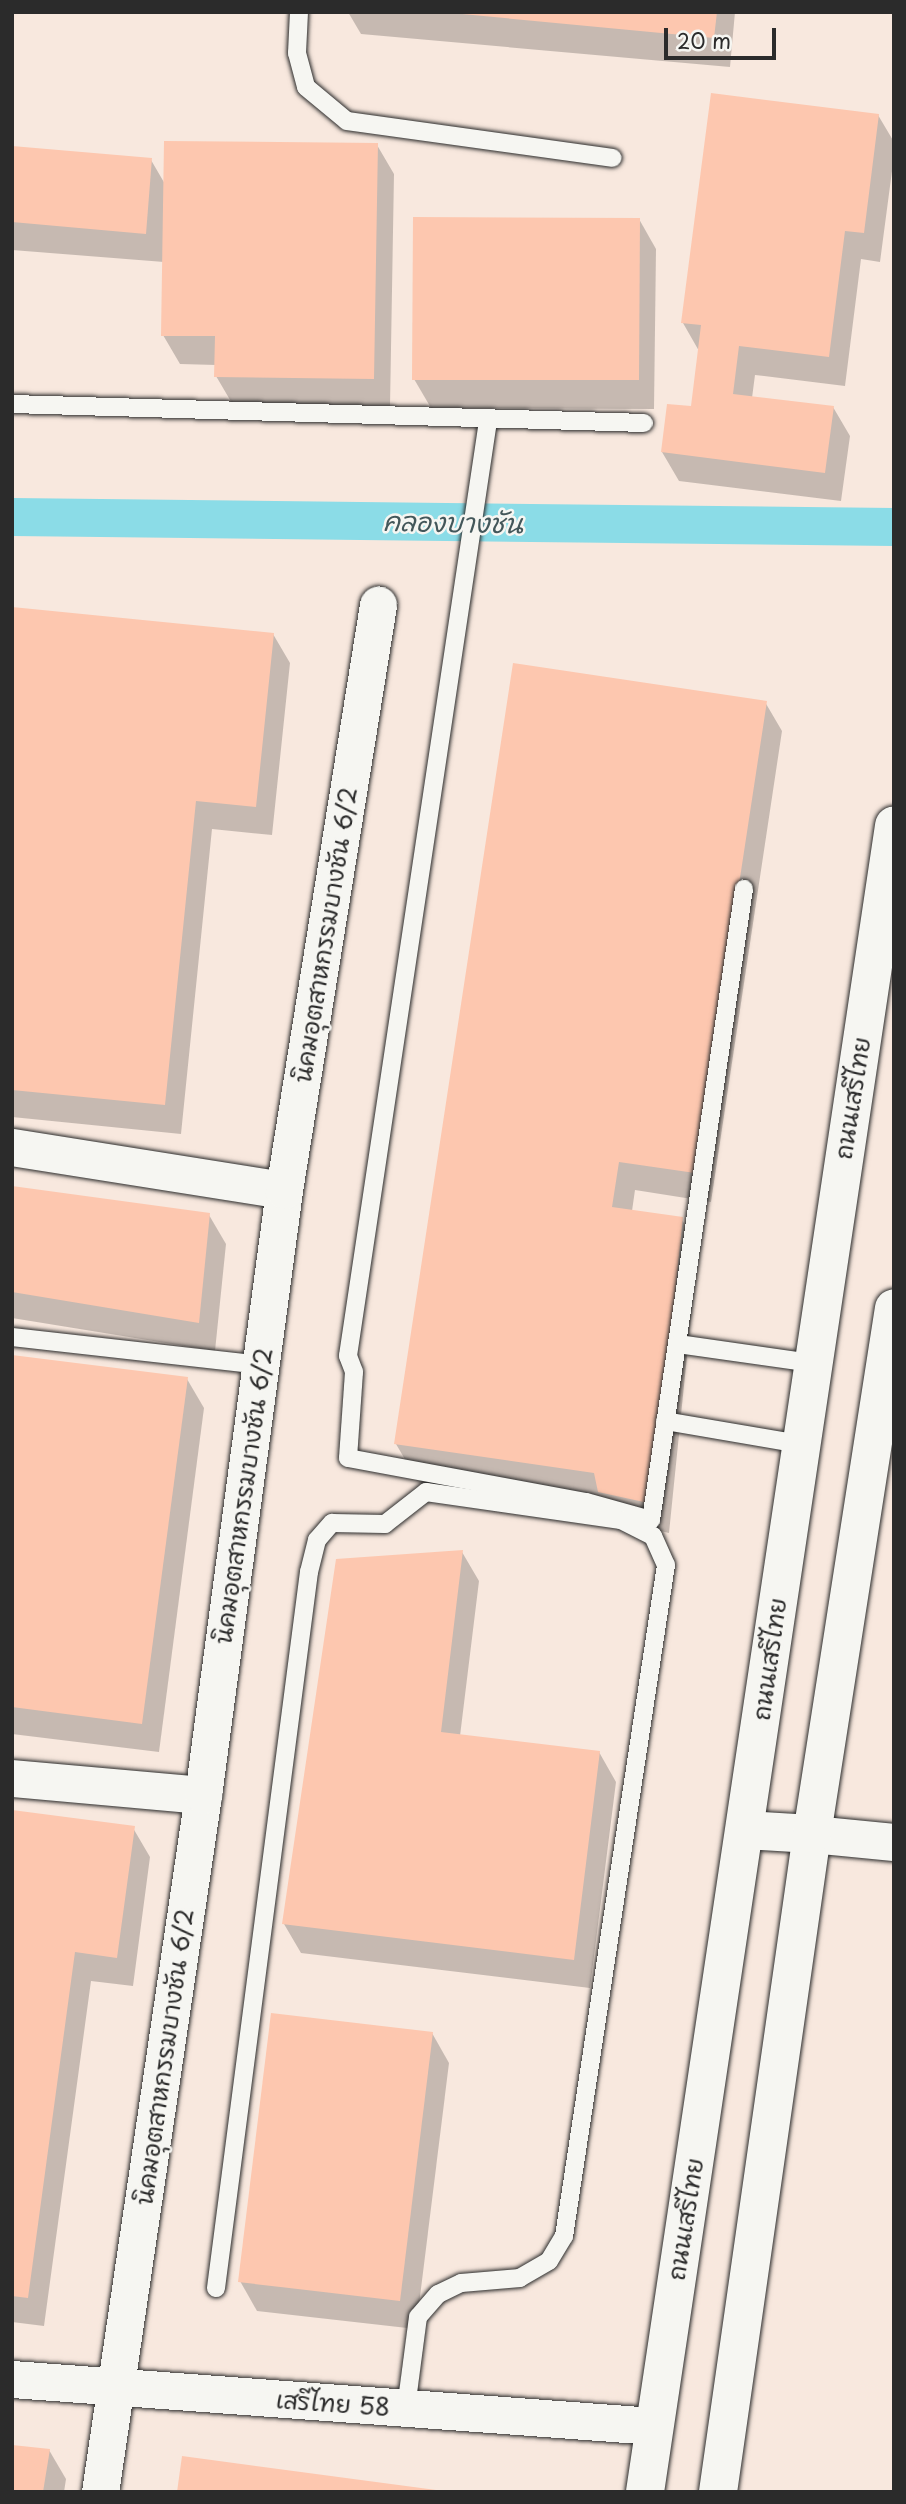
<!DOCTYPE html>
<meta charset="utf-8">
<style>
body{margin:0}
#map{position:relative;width:906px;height:2504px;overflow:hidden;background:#f8e8de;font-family:"Playpen Sans","Playpen Sans Thai",sans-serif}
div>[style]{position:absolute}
.shadow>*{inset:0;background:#0003}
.canal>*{height:38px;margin:-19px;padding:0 19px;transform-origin:19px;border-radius:19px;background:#8bdce7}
.building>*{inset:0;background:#fdc7af}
.roads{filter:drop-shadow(0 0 2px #2b2b2b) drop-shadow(0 0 2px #2b2b2b)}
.service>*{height:18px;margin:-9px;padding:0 9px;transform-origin:9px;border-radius:9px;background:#f6f6f2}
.minor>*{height:37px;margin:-18.5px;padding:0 18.5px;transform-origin:18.5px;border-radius:18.5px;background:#f6f6f2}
.secondary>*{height:38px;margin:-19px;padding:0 19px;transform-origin:19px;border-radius:19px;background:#f6f6f2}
span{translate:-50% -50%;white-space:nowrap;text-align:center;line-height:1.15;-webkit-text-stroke:5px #f6f6f2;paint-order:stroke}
.street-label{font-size:24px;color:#2b2b2b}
.water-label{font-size:26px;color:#43575a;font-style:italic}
.frame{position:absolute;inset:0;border:14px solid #2b2b2b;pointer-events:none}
.scale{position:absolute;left:664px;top:28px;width:112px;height:32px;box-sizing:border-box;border:4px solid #2b2b2b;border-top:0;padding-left:9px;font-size:21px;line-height:24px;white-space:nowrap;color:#2b2b2b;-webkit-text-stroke:5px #f6f6f2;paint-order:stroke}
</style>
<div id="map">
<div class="shadow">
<div style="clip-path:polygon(348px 12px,735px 12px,730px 67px,361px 34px)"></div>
<div style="clip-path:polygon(878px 115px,894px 142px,894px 156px,880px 262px,861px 259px,845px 386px,755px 375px,752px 398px,833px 407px,850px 436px,841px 501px,679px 481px,662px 452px,692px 408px,699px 351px,683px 323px)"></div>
<div style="clip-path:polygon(377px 145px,394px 174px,390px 407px,233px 405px,216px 376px,216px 365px,180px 364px,163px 335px,164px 262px,12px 250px,12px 148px,151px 160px,165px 184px)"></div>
<div style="clip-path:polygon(639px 219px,656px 249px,654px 409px,431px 408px,414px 379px)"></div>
<div style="clip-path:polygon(12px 608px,273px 634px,290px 663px,272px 835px,212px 829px,181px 1134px,12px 1117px)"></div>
<div style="clip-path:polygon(765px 702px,782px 731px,711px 1202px,635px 1190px,632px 1211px,681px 1218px,698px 1248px,669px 1533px,413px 1473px,396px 1444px)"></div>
<div style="clip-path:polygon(12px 1188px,209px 1215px,226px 1244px,215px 1351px,12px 1318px)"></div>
<div style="clip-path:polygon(12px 1357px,187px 1379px,204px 1408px,159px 1752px,12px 1734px)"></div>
<div style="clip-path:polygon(462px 1552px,479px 1581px,460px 1736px,599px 1752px,616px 1782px,590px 1988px,301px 1953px,284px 1924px)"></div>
<div style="clip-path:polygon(12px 1812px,133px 1828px,150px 1857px,133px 1986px,91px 1981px,44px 2326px,12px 2322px)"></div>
<div style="clip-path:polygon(432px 2033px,449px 2063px,416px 2329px,257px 2311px,240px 2281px)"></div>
<div style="clip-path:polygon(49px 2450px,66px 2479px,64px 2492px,12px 2492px)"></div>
</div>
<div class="canal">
<div style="left:12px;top:517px;width:882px;rotate:0.65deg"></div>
</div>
<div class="building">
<div style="clip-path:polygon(441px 12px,717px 12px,714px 38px)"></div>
<div style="clip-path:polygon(711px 93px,879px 114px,864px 233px,845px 231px,829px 357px,739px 346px,733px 394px,834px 406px,825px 473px,661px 452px,667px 404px,691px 406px,701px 325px,681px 323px)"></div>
<div style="clip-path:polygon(164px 141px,378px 143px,374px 379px,214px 377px,215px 336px,161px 336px)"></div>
<div style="clip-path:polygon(12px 146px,152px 158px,146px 234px,12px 222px)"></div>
<div style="clip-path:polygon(413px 217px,640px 218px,639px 380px,412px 380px)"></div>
<div style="clip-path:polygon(12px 607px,274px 633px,256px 807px,196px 801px,165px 1105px,12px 1090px)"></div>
<div style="clip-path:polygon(513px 663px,767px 701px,695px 1173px,619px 1162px,612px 1207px,683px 1217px,653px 1504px,598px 1492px,594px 1473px,394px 1444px)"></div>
<div style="clip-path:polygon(12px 1186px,210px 1213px,199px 1323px,12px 1292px)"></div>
<div style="clip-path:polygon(12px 1355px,188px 1377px,142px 1724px,12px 1707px)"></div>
<div style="clip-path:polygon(463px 1550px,441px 1732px,600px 1751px,574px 1960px,282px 1924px,336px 1559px)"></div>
<div style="clip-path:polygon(12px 1810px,135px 1826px,117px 1958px,75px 1952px,28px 2298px,12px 2296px)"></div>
<div style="clip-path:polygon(271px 2013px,433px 2032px,400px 2301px,238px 2282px)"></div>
<div style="clip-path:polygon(12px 2445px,50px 2449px,43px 2492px,12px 2492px)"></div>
<div style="clip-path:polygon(182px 2456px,436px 2490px,436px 2492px,177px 2492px)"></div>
</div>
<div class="roads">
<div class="service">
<div style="left:299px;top:12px;width:41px;rotate:92.8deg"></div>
<div style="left:297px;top:53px;width:35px;rotate:75deg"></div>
<div style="left:306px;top:87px;width:53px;rotate:39.7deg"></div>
<div style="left:347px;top:121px;width:268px;rotate:7.9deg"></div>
<div style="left:12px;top:404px;width:632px;rotate:1.72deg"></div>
<div style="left:488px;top:421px;width:945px;rotate:98.52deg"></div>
<div style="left:348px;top:1356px;width:17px;rotate:69deg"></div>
<div style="left:354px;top:1372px;width:86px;rotate:94deg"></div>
<div style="left:348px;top:1458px;width:242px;rotate:10.5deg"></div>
<div style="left:586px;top:1502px;width:67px;rotate:15.5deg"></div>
<div style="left:651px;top:1520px;width:638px;rotate:-81.62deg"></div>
<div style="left:12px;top:1337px;width:251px;rotate:6.4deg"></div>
<div style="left:678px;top:1344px;width:134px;rotate:8.1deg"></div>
<div style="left:665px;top:1421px;width:136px;rotate:9.7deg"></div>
<div style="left:216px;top:2288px;width:722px;rotate:-82.6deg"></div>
<div style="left:309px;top:1572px;width:33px;rotate:-76deg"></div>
<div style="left:317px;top:1540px;width:23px;rotate:-49deg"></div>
<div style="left:332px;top:1523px;width:53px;rotate:1.1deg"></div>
<div style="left:385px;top:1524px;width:52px;rotate:-38deg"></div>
<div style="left:426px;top:1492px;width:197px;rotate:8.2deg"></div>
<div style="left:621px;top:1520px;width:36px;rotate:27deg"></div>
<div style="left:653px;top:1536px;width:32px;rotate:66deg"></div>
<div style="left:666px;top:1565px;width:679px;rotate:98.64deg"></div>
<div style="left:564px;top:2236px;width:29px;rotate:121deg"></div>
<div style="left:549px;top:2261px;width:34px;rotate:150deg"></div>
<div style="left:520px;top:2278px;width:59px;rotate:175.2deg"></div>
<div style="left:461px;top:2283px;width:25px;rotate:154deg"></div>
<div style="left:438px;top:2294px;width:30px;rotate:131deg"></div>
<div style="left:418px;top:2317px;width:92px;rotate:97.5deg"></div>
</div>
<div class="minor">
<div style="left:12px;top:1147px;width:275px;rotate:9deg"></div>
<div style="left:12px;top:1778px;width:192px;rotate:5.1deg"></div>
<div style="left:812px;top:1834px;width:82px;rotate:5.6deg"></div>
<div style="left:12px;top:2379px;width:643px;rotate:4.19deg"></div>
<div style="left:100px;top:2492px;width:705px;rotate:-81.59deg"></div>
<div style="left:203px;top:1795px;width:610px;rotate:-82.37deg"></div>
<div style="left:284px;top:1190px;width:593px;rotate:-80.87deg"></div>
</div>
<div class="secondary">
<div style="left:745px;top:1830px;width:67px;rotate:3.4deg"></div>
<div style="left:645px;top:2492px;width:1685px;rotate:-81.5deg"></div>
<div style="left:718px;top:2492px;width:665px;rotate:-81.87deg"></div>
<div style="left:812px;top:1834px;width:532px;rotate:-81.14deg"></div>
</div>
</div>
<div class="street-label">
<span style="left:325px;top:935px;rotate:-81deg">นิคมอุตสาหกรรมบางชัน 6/2</span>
<span style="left:852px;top:1098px;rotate:-81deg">ถนนเสรีไทย</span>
<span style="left:243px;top:1496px;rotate:-82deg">นิคมอุตสาหกรรมบางชัน 6/2</span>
<span style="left:769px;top:1659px;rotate:-82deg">ถนนเสรีไทย</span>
<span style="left:164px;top:2057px;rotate:-82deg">นิคมอุตสาหกรรมบางชัน 6/2</span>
<span style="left:685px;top:2219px;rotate:-81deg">ถนนเสรีไทย</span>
<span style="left:333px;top:2403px;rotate:4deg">เสรีไทย 58</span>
</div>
<div class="water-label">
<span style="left:453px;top:522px;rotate:1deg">คลองบางชัน</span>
</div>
<div class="frame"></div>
<div class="scale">20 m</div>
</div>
